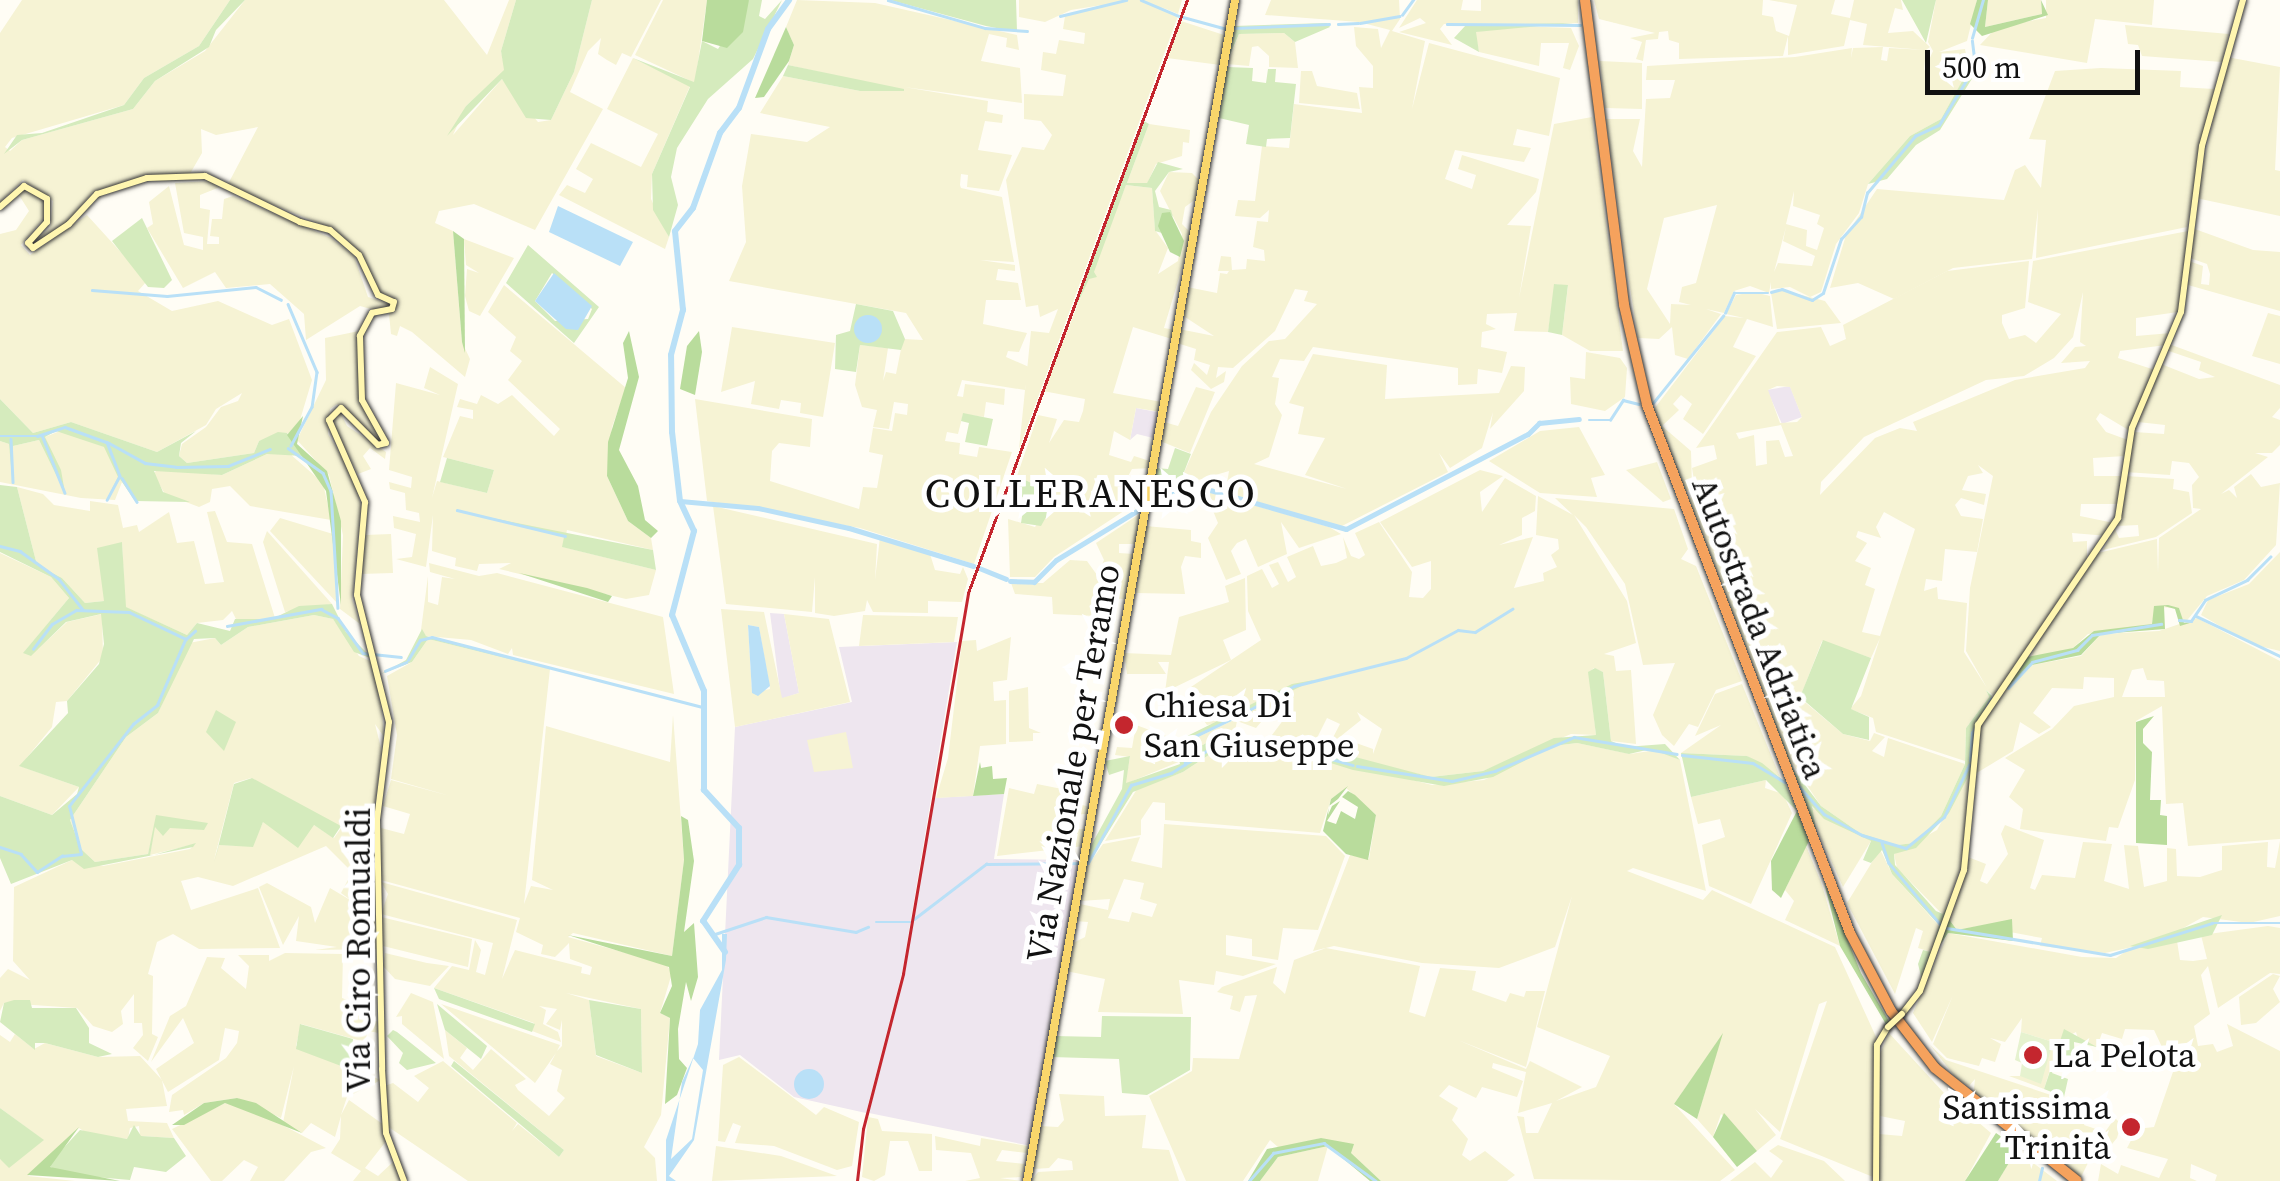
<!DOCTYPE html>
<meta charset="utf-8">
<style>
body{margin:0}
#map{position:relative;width:2280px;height:1181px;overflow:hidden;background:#fffdf5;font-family:"Source Serif 4",serif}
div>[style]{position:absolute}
.industrial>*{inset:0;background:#eee6ef}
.farmland>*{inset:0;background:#f6f3d4}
.green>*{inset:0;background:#d5ebbd}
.forest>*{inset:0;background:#b9dc9c}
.pitch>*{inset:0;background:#e6f2cf}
.water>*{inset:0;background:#b9e0f7}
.round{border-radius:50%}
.stream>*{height:2.5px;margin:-1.25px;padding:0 1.25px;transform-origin:1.25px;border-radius:1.25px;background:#b9e0f7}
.canal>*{height:5px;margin:-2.5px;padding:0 2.5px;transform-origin:2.5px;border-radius:2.5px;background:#b9e0f7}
.river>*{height:6px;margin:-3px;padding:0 3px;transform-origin:3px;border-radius:3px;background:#b9e0f7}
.roads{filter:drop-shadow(0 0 2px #333) drop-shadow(0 0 2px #333)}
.secondary>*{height:6px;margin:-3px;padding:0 3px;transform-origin:3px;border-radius:3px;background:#fff6b0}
.primary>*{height:8px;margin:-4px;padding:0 4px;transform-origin:4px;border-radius:4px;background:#f9d66b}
.motorway>*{height:10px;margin:-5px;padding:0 5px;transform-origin:5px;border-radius:5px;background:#f5a25d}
.rail>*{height:2.5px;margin:-1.25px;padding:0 1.25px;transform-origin:1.25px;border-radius:1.25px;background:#c4262e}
.bridges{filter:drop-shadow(0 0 2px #333) drop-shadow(0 0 2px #333)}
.secondary-bridge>*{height:6px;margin:-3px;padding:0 3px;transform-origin:3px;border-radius:3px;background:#fff6b0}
.dots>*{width:28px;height:28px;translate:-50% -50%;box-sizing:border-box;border:5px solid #fff;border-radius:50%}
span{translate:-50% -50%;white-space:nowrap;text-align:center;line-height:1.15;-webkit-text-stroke:10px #fff;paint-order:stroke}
.street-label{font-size:35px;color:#111}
.poi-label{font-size:35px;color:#111}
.left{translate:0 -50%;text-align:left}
.right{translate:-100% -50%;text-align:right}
.quarter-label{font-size:40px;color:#111;letter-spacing:2.5px}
.scale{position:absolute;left:1925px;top:50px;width:215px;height:45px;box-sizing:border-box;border:5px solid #111;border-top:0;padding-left:12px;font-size:30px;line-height:35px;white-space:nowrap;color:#111;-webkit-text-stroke:8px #fff;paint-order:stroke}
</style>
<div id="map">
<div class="industrial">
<div style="clip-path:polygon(1790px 386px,1802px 417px,1782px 424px,1767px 390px)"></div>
<div style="clip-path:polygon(1136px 408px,1162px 413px,1157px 439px,1137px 434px,1130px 440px)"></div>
<div style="clip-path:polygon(770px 613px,784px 614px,799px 693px,781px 699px)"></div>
<div style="clip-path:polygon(957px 642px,902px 973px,866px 1113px,794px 1097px,740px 1055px,719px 1060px,735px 727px,852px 702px,839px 647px)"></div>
<div style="clip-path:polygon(1004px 794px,994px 859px,1082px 860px,1031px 1146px,869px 1113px,904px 974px,934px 798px)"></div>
</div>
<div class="farmland">
<div style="clip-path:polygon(22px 0,230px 0,199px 46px,144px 78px,124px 105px,12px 138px,5px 147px,10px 151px,22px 140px,133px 109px,155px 81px,205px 51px,245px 0,444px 0,487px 55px,509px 0,516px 0,501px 51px,505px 70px,466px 106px,453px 135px,502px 79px,538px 122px,551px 120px,574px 72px,592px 0,661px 0,631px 57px,622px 53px,616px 65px,607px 60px,598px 54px,601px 38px,588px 51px,570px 92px,603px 109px,535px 230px,474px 204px,439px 211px,435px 223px,453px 231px,462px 342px,470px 359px,465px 377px,412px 332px,400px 326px,397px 336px,391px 334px,389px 314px,396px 303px,378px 294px,363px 257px,331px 228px,227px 186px,258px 127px,216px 135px,201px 129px,202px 153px,187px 179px,148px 177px,92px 193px,65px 225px,30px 244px,50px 228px,53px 201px,23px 180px,0 202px,0 33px)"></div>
<div style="clip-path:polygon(663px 0,707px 0,695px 83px,635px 55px)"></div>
<div style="clip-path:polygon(797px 0,875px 3px,1017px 35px,1019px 50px,1006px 47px,1007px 38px,989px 34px,981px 61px,1020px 68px,1022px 103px,904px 87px,988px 101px,987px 112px,1003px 115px,1002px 123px,985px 121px,978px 150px,1012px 155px,999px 191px,967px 187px,968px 175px,961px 174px,960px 185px,961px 188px,1002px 197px,1014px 262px,980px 260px,1015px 265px,1015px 271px,998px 269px,996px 280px,1018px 283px,1021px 300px,986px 300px,983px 324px,1027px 333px,1019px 352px,1008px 351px,1006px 357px,1029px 367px,1025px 390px,962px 380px,957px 396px,963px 397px,965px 384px,1005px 389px,1004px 405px,986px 402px,984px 417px,963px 414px,958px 434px,947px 432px,945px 441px,960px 443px,959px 454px,977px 457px,979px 447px,1012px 452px,974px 564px,860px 528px,707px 501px,695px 399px,812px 419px,810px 447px,779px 443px,772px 451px,770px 481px,859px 509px,863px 487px,877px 488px,883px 455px,869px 452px,873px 428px,892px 431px,895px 413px,907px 415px,908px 404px,894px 402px,889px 429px,873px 427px,877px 410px,862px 407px,855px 385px,860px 345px,888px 348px,883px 381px,886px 372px,896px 374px,903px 339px,923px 340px,906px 313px,729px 281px,746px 242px,742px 186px,751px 134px,807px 142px,830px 127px,760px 113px,783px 76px,860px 91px,904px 91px,788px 65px,794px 45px,786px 27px)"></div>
<div style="clip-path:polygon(1019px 0,1182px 0,1178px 14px,1161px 7px,1178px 16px,1019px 449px,1031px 331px,1049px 333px,1058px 309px,1040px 317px,1038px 305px,1026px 307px,1006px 180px,1022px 147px,1044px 150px,1052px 135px,1041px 121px,1024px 119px,1024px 94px,1063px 96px,1066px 75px,1041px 70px,1043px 52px,1056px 54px,1059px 40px,1084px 44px,1085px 33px,1063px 29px,1065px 16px,1102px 5px,1071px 10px,1045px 22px,1019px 17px)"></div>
<div style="clip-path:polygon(1271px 0,1399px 0,1400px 19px,1392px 31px,1425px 41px,1412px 109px,1429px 43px,1560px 78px,1549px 136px,1517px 129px,1513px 145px,1531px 148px,1524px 162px,1455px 150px,1445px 179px,1472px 189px,1476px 175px,1458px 169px,1462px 155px,1539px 179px,1536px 192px,1507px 225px,1531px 226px,1519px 298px,1554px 124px,1592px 117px,1623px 351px,1590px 351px,1562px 335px,1568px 286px,1555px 284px,1548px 332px,1514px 331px,1517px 313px,1487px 314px,1486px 324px,1496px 329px,1482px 332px,1481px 347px,1507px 352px,1502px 373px,1478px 369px,1477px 384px,1458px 385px,1458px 368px,1313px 347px,1304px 361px,1280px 359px,1272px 377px,1279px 378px,1275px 404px,1282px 415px,1269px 457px,1254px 464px,1347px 489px,1305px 475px,1325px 438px,1298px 434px,1304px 407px,1289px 403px,1313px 354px,1387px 365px,1385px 399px,1499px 393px,1511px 366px,1525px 367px,1524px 391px,1490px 429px,1493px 412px,1482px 448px,1450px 468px,1439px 453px,1448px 472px,1340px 527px,1225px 495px,1229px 471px,1178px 486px,1211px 412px,1242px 366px,1269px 341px,1285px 339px,1317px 304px,1304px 301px,1308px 291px,1295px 289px,1275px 331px,1233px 368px,1218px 367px,1216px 378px,1226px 371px,1224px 382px,1211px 389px,1191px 370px,1194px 363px,1207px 375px,1210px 365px,1194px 360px,1196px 349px,1177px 343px,1179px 329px,1214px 336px,1182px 315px,1187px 287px,1217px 293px,1220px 273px,1227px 274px,1229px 271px,1218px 271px,1221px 256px,1231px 257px,1232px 270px,1246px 269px,1247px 259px,1265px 261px,1264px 250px,1253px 247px,1257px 221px,1268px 222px,1269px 210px,1260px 218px,1235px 216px,1238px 200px,1255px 201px,1262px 146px,1289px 148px,1294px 104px,1362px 113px,1359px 87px,1373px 88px,1373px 66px,1356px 46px,1354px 27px,1378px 29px,1381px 48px,1390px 30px,1359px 22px,1265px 15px)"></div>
<div style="clip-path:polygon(1417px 0,1463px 0,1461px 10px,1481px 11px,1481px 0,1578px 0,1578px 23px,1517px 26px,1571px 28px,1579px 46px,1570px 70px,1563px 68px,1569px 43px,1541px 43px,1539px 66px,1479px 52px,1475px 32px,1510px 24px,1444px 24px,1440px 29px,1452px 45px,1399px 32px,1426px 23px,1420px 18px,1399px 28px)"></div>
<div style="clip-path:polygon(evenodd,1594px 0,1763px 0,1762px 15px,1773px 17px,1776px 31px,1789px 36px,1797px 5px,1769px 0,1835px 0,1831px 14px,1850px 18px,1854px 0,1901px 0,1903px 10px,1895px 8px,1888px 33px,1913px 31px,1930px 47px,1926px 50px,1924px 71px,1933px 51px,1928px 42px,1936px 0,1977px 0,1967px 41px,1939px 52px,1965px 49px,1969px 70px,1941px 119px,1910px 136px,1868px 184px,1859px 213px,1836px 244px,1821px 292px,1810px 297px,1790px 287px,1771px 289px,1771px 282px,1769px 293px,1750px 286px,1734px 291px,1724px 313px,1706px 309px,1721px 314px,1688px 359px,1675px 355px,1672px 327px,1659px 339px,1638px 338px,1624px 250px,1606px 119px,1640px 119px,1633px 151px,1642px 167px,1646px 99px,1670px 98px,1675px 80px,1646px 80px,1647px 66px,1795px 57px,1852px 48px,1851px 58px,1853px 48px,1883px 47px,1881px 60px,1887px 61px,1889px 48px,1925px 50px,1863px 45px,1867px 24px,1850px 20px,1844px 46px,1788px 55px,1788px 36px,1783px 56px,1679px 59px,1679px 43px,1669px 40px,1668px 31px,1659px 32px,1658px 39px,1646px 40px,1643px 61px,1636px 59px,1642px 42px,1630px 38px,1655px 33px,1599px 19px,1594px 0,1794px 191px,1793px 206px,1820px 215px,1817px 224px,1824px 228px,1817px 250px,1806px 246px,1807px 230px,1786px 224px,1794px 191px,1594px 0,1717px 205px,1696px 283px,1682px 287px,1679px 302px,1691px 305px,1671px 304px,1670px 324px,1647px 289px,1664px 218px,1717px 205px,1594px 0,1786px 227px,1783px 241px,1815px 256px,1812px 266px,1778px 263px,1774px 272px,1786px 227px)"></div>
<div style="clip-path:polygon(1988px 0,2041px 0,2042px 14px,1985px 27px)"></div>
<div style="clip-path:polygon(2046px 0,2154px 0,2152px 25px,2095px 19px,2087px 63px,1980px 45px,1997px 27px,2046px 18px)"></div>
<div style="clip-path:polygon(1181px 21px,1224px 35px,1220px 65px,1167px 58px)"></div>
<div style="clip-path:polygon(2125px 25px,2229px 34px,2222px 62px,2142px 56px,2138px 45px,2128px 44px)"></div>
<div style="clip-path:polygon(1284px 33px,1295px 42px,1298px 68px,1269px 67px,1269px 56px,1258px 46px,1252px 47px,1249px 66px,1227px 64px,1239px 34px)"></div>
<div style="clip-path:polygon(2227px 57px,2280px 67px,2275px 170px,2280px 171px,2280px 216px,2196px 198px)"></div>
<div style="clip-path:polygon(633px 58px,690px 86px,652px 174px,651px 199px,669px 237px,665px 249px,559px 195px,567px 185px,585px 193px,593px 179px,576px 169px,591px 143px,641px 167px,658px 134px,607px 109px)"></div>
<div style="clip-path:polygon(1600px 61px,1642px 63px,1642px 109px,1605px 108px)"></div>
<div style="clip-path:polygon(2101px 68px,2181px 71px,2180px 87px,2214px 89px,2187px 227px,2036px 258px,2038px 209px,2032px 259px,1953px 268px,1894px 299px,1858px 283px,1830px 288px,1846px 235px,1877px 189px,2004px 200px,2015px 170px,2025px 165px,2041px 188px,2046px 140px,2029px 139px,2055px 71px)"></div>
<div style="clip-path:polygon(1301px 71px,1312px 71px,1317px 86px,1357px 93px,1360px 109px,1299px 103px)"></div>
<div style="clip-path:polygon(1149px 124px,1190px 130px,1189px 143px,1183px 142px,1182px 156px,1156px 164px,1147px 184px,1127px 183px)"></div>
<div style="clip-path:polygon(1169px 172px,1192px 173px,1200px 181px,1200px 196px,1185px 207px,1182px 224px,1192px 234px,1164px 328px,1176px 330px,1175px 340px,1133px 327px,1113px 393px,1162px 402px,1161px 412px,1136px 408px,1130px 440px,1114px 431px,1109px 455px,1131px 462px,1134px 456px,1153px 462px,1152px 468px,1132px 469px,1126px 480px,1125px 491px,1140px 494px,1136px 503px,1054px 557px,1035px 577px,1010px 577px,1008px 519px,1035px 527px,1058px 496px,1017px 476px,1038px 415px,1057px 419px,1049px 443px,1064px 420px,1079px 422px,1083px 411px,1085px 399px,1043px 391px,1126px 185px,1152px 188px,1155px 230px,1168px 248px,1158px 274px,1178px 261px,1182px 234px,1160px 191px)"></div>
<div style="clip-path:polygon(209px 181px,220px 187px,200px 195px,200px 208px,210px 210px,207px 244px,219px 244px,219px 237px,210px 236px,212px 219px,222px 219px,224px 199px,233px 196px,331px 238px,354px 256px,368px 297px,393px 305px,378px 311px,360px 306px,306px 340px,304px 314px,270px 284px,226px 288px,215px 272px,183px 288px,147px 228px,153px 224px,149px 202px,169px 186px,184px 245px,203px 250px,203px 237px,184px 233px,175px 183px)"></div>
<div style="clip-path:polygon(24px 188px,44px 200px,48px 213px,21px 245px,30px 255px,87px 215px,147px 281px,138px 291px,172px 311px,218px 301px,272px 325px,289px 319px,312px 380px,300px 420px,289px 433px,259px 441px,254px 453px,187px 463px,179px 456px,182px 444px,206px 427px,221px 407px,238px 401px,242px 393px,216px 409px,206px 425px,157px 452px,71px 422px,33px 433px,0 399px,0 234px,16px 230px,29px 211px,17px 192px)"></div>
<div style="clip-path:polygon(2192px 228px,2253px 250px,2280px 252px,2280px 311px,2188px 285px,2189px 261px,2203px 266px,2201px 284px,2209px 285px,2210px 274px,2207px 264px,2190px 258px)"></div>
<div style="clip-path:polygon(evenodd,2188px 231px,2178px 312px,2136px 318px,2136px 336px,2171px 333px,2166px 345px,2120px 351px,2118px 358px,2155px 370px,2130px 431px,2100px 413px,2096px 419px,2106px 432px,2128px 440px,2125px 456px,2093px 458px,2094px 476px,2121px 476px,2118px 504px,2081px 504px,2080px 516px,2114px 523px,2108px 536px,2072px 533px,2073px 542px,2087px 541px,2087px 558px,1994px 696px,1986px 690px,1989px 697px,1966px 728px,1965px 761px,1876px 732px,1873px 718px,1850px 709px,1861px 696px,1880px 638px,1871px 658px,1822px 641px,1800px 698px,1843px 734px,1870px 741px,1874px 733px,1885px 737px,1872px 751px,1884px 757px,1888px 738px,1965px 764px,1941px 816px,1914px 843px,1897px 845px,1860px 833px,1821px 806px,1790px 760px,1688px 501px,1696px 492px,1692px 468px,1717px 459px,1714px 445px,1696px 448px,1777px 332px,1821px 327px,1830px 346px,1846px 339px,1843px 325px,1947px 271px,2029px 261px,2025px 308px,2002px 315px,2002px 323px,2009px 339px,2025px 335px,2036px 343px,2061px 314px,2028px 302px,2033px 261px,2188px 231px,2083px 292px,2080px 342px,2086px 346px,2075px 347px,2061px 363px,2090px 361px,2085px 368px,2015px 380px,1913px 422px,1917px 431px,1900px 428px,1875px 438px,1820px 495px,1821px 482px,1864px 437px,1986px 380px,2024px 376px,2054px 358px,2073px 337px,2083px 292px,2188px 231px,1777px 386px,1790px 387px,1802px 417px,1797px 422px,1780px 423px,1768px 390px,1777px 386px,2188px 231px,1781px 425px,1793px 456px,1785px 457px,1779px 440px,1766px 441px,1767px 464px,1756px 466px,1754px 435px,1739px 439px,1736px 433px,1781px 425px,2188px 231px,1978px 465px,1993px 476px,1970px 588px,1966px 651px,1987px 688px,1964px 652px,1967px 603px,1938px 599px,1937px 587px,1924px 591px,1926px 579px,1942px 581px,1945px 549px,1977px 552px,1983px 519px,1961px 516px,1955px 505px,1961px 498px,1984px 505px,1986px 494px,1962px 490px,1968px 476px,1983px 473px,1978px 465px,2188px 231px,1884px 512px,1915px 529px,1880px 636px,1862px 632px,1875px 589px,1865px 585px,1871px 568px,1855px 561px,1867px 543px,1856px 537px,1858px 531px,1881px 538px,1876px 527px,1884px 512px)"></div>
<div style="clip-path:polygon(464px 239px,514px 258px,480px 316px,469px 311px,465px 296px,467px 269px,479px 273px,466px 265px)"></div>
<div style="clip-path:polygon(504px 285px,626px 388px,612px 427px,607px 476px,628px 521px,651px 538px,653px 550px,567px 530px,563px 547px,656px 570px,649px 595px,626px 599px,499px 569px,511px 563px,479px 564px,477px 571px,455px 566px,456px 558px,432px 551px,433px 515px,426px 567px,396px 559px,412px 557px,416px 534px,394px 528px,393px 516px,420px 522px,419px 513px,406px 510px,405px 493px,390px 489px,389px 482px,411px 488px,412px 477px,389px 470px,396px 383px,440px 395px,424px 388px,430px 367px,458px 384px,432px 498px,437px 481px,487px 493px,494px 470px,443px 457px,460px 416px,473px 419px,473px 410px,457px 407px,460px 399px,477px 404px,481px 395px,498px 404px,512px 395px,554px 436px,560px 429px,508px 380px,522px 361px,510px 351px,516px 337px,488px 312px)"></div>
<div style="clip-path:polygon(1782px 290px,1825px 301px,1841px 323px,1777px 329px,1771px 293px)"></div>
<div style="clip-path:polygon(1754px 292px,1770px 296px,1773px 327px,1747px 319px,1733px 347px,1756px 356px,1703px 434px,1683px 419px,1692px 404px,1681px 395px,1673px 404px,1679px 410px,1662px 426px,1691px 451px,1692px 487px,1685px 493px,1654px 409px,1725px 316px,1744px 318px,1726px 314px,1736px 295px)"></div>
<div style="clip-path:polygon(2268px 313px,2280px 316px,2280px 364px,2252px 356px)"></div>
<div style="clip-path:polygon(732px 327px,835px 343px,823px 417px,800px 413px,801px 403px,781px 400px,779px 409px,751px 404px,755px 381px,721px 392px)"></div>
<div style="clip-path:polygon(359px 331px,361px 398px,384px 441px,378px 445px,349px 421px,337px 404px,330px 409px,328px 434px,354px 477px,361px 507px,352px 599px,360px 624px,340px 609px,343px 535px,329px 475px,297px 440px,326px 380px,325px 338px)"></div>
<div style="clip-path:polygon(2169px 344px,2280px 385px,2280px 408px,2272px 417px,2280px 420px,2280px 445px,2272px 453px,2255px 453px,2268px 457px,2221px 494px,2229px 490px,2237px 498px,2234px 487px,2251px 474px,2261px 487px,2280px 483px,2276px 545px,2244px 580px,2207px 596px,2184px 624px,2179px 608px,2155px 607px,2152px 624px,2088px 634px,2073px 648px,2029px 660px,2062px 595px,2098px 553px,2157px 539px,2158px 573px,2159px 538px,2201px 509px,2193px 508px,2192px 485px,2199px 477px,2189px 463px,2172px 461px,2170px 475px,2125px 472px,2134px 432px,2164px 434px,2165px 425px,2138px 422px,2161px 364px,2199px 379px,2215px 377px,2199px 370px,2201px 362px,2166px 350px)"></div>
<div style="clip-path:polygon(1586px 352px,1620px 358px,1627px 368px,1625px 397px,1605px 411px,1571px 404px,1570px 377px,1585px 379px)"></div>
<div style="clip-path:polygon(1196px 387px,1215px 392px,1190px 453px,1160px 441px,1164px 422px,1178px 426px)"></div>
<div style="clip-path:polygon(340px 412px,347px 426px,386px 452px,385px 459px,370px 448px,363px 456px,371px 469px,358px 474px,332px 424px)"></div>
<div style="clip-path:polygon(1579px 427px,1605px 475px,1591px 478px,1597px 497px,1540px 493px,1489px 461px,1540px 431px)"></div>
<div style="clip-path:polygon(60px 431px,105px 447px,122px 482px,115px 500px,81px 498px,0 482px,0 441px,9px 444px,13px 477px,13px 446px,39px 440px,65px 492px,45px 437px)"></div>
<div style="clip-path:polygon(289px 453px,323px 483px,331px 520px,250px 506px,230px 486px,212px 489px,210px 502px,199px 507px,165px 494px,153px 474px,158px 469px,222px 475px,267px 454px)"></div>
<div style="clip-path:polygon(1657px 462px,1671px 499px,1663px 502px,1626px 470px)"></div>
<div style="clip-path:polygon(1480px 470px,1503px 476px,1480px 492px,1482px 512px,1505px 478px,1536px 496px,1535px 511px,1522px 518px,1522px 535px,1499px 545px,1533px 537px,1514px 588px,1544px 581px,1543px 573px,1557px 567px,1551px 555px,1559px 549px,1558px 539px,1536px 535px,1538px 496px,1573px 515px,1555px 498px,1674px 509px,1688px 549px,1681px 559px,1696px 566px,1742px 681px,1716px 690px,1698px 727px,1689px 724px,1674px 746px,1662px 735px,1653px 715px,1675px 663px,1643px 665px,1625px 584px,1586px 527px,1574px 515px,1627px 601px,1636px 643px,1604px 654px,1614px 656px,1616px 671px,1631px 670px,1636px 744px,1611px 741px,1603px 672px,1594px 668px,1589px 672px,1596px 735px,1571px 734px,1483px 771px,1431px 777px,1335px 754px,1342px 738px,1373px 749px,1373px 754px,1382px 729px,1357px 712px,1361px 720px,1341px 736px,1331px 752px,1326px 751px,1340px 724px,1327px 718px,1312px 748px,1272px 735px,1284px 719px,1272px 709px,1256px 728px,1237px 721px,1233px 741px,1208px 742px,1185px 755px,1191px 740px,1234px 720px,1207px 725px,1197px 711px,1212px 701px,1191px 687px,1261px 640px,1248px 611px,1247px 576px,1262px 569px,1272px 588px,1279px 584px,1269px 565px,1278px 562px,1288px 582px,1296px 577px,1287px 557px,1313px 546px,1321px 566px,1336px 563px,1347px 558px,1343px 537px,1351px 556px,1359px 559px,1365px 555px,1355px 533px,1379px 522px,1412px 572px,1409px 597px,1423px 598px,1431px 589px,1431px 561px,1412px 567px,1380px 522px)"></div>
<div style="clip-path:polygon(2125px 476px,2174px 479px,2173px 489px,2189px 492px,2192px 513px,2156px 537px,2103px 550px,2115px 529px,2119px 538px,2139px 536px,2138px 525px,2117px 526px)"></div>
<div style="clip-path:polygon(17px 487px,43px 494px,54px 505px,90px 511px,90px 501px,118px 505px,123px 528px,137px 525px,139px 532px,169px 512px,177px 543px,194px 541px,205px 584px,224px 582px,207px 512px,215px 511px,227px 542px,252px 544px,275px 618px,237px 621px,232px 611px,223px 620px,197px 623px,187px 635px,125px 607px,122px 542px,104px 601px,85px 603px,62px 578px,37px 565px)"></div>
<div style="clip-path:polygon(1205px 491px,1329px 527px,1341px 534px,1299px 548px,1281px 522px,1287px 554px,1258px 567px,1246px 539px,1237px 543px,1231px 551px,1241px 574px,1226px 580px,1208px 538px,1218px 523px)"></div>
<div style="clip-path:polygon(713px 506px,877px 544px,875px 580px,880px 537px,930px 554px,935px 570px,960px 574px,963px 567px,968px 579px,962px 602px,928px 601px,928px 613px,873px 612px,867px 600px,865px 611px,834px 616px,815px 613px,815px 577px,812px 612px,726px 604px)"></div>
<div style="clip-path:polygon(1144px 511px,1138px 544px,1119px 544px,1119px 553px,1134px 554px,1127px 599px,1098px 598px,1097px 616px,1053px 614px,1052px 597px,1015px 594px,1011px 583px,1043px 583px,1070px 560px,1087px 561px,1097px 575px,1104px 560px,1096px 543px)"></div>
<div style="clip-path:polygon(280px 518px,333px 534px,338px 604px,270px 531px)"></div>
<div style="clip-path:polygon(1145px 526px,1191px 530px,1191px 541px,1201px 543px,1201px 558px,1185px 556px,1181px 567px,1185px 594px,1136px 593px)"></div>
<div style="clip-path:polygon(267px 531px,332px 604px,285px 612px,263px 542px)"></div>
<div style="clip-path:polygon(391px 534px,393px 573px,360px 574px,365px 535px)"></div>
<div style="clip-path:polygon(2280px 552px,2280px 651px,2251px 644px,2201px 615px,2208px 600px,2249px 584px)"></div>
<div style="clip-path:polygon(0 553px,51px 577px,69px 598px,25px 651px,38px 649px,67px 622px,102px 614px,103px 657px,67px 701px,56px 702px,52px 727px,20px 766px,79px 787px,52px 815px,0 796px)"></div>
<div style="clip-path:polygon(429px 563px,479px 576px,497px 573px,663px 617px,674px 694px,513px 655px,512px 648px,508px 654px,471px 640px,426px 636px,421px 630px,428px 576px,428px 602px,438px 605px,442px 577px,455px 579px,430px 572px)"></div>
<div style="clip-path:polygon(1245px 578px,1246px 630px,1223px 640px,1231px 660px,1165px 692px,1169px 662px,1158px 662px,1166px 674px,1127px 674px,1124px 653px,1171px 655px,1179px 617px,1229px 602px,1225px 586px)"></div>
<div style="clip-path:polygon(evenodd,721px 609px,764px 612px,782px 698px,799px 693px,784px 614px,829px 619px,850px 702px,735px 727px,721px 609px,748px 625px,759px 627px,770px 689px,752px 693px,748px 625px)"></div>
<div style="clip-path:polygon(evenodd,314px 615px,333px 619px,359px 656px,372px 662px,382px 713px,384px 737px,375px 724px,382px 752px,372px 824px,377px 880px,367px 879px,363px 909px,341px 893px,352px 872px,326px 846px,233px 886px,198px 877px,181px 881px,191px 910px,258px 888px,280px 948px,199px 949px,173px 934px,157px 942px,148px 974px,153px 976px,152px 1034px,158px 1037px,148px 1061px,133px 1048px,143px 1035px,142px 1023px,134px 1023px,134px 994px,121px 1011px,123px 1024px,112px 1032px,93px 1026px,77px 1008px,4px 1003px,0 1011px,0 978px,8px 969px,30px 980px,13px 961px,14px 887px,72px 860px,103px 866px,190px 849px,195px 844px,150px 855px,153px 834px,148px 854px,95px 862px,81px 849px,70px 820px,126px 737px,158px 713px,189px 643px,215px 638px,221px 645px,248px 627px,314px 615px,251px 778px,341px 827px,341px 828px,334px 838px,314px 825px,263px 822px,252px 846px,219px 845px,214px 860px,234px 783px,251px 778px)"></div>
<div style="clip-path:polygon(863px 615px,958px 617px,954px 642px,859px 646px)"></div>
<div style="clip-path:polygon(evenodd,2197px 618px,2280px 661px,2280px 839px,2188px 846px,2183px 803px,2166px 804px,2162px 706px,2136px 721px,2135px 780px,2118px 828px,2109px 827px,2106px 841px,2020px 829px,2023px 809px,2009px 797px,2025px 770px,2005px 758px,2052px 729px,2074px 706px,2114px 697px,2114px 678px,2084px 677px,2083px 689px,2052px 688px,2033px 713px,2051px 727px,2039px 734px,2020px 722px,2013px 751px,1975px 774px,1980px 727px,2004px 691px,2032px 665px,2081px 656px,2101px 634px,2159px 631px,2197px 618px,2143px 668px,2147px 680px,2164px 681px,2165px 697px,2122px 697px,2132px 670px,2143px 668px)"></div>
<div style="clip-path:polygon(1011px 637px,1007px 680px,993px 682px,994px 701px,1006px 700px,1006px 744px,980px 746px,973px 796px,936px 798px,948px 758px,962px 641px,976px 640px,977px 651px)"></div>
<div style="clip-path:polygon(evenodd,428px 639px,550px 669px,524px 904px,531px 886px,553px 890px,532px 880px,546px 726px,670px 762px,673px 715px,684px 860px,672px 956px,573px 933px,568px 937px,666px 964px,672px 973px,660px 1013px,670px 1018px,661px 1115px,644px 1147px,655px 1158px,657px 1181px,468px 1181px,387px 1126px,384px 1086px,393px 1083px,418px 1102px,429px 1088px,414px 1076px,443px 1061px,517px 1123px,512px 1131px,518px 1124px,559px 1157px,564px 1150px,449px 1056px,445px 1030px,467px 1048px,460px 1058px,473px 1070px,491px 1049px,526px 1079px,515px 1085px,518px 1090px,549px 1116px,565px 1098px,557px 1091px,562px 1070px,550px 1064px,556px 1053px,535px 1083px,441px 1004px,560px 1045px,557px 1051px,562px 1046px,562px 1020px,560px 1030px,546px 1024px,557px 1009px,539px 1006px,546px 1010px,543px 1024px,558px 1032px,561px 1042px,532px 1031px,534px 1023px,434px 988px,452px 966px,469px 970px,475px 940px,481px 950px,476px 972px,485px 975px,493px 943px,381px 914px,388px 894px,381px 882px,517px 920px,502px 979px,515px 950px,582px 967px,581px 973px,590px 975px,592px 967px,570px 959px,569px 943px,555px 957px,541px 954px,543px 945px,516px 932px,520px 918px,381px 880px,381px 828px,404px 834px,410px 814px,383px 806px,391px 780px,450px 796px,391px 779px,397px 735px,387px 676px,412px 662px,428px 639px,566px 993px,641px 1009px,642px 1073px,596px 1056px,589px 1000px,566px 993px)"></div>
<div style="clip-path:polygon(1742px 684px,1780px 777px,1747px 756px,1681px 753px,1721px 725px,1695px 736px,1715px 694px)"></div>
<div style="clip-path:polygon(1028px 687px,1029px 728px,1041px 733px,1033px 733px,1033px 741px,1009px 742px,1009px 691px)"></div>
<div style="clip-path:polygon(1136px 725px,1177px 740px,1181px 761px,1125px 784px,1130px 757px,1115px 755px,1117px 747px,1132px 748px)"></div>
<div style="clip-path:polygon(846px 732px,853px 768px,814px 772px,807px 740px)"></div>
<div style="clip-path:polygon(1270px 743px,1432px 785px,1484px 780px,1553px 746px,1577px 743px,1630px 754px,1657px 750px,1680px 760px,1706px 891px,1633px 868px,1627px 871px,1703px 900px,1712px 890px,1835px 947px,1877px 1039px,1873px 1177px,1780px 1139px,1827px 1001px,1819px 1004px,1780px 1132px,1755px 1109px,1776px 1135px,1757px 1151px,1721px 1114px,1713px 1137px,1697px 1119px,1721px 1037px,1674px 1104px,1735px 1170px,1720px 1181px,1534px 1179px,1517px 1116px,1524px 1117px,1526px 1133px,1538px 1133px,1552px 1103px,1518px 1113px,1526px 1072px,1493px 1063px,1492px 1068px,1523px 1081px,1517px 1097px,1482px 1087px,1476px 1098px,1449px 1085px,1439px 1096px,1458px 1108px,1452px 1120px,1468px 1139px,1462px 1155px,1470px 1161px,1485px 1151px,1515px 1175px,1507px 1181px,1381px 1181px,1343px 1146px,1321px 1138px,1279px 1148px,1270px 1140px,1243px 1181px,1186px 1181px,1149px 1096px,1192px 1071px,1193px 1058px,1239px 1059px,1257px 995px,1245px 996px,1240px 1012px,1230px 1009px,1233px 996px,1217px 992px,1222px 987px,1277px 967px,1273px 983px,1285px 994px,1294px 960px,1326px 948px,1420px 966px,1409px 1012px,1425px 1017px,1440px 968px,1476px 971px,1472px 990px,1506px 1002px,1510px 993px,1524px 997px,1526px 991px,1545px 991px,1526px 1067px,1458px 1040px,1526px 1069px,1530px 1061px,1582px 1087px,1556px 1101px,1596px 1087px,1610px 1056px,1537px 1027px,1572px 896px,1555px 947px,1499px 968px,1422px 963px,1334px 946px,1313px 951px,1350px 855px,1369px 859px,1376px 815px,1346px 788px,1331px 799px,1320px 833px,1165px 820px,1165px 803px,1153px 802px,1141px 820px,1141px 835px,1105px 841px,1137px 789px,1183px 772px,1218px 749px)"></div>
<div style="clip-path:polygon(1972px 766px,1964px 859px,1943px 915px,1897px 868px,1894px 854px,1937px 830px)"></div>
<div style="clip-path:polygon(1766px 780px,1765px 788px,1783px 794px,1792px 813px,1751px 904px,1709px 886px,1702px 845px,1725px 837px,1720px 819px,1698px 824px,1691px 797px)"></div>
<div style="clip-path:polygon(1037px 784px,1072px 791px,1071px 802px,1090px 807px,1089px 814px,1057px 815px,1054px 828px,1054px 840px,1075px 840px,1078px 829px,1087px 829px,1084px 846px,997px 856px,1009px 788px,1034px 794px)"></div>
<div style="clip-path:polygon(1811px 807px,1871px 841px,1843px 887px,1819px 834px)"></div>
<div style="clip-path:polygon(evenodd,1164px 824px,1326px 836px,1345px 856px,1318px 930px,1283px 928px,1278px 960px,1252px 956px,1252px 939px,1226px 935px,1226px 955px,1276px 964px,1243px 976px,1216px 971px,1214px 985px,1179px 980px,1183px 1014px,1098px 1012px,1105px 979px,1066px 971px,1071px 944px,1085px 937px,1088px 922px,1075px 921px,1080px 904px,1108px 910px,1110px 899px,1080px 901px,1084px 871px,1103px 844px,1140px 837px,1131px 861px,1162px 868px,1164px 824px,1124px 879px,1144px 883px,1140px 899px,1157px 904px,1152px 917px,1132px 912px,1129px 922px,1108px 918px,1124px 879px)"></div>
<div style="clip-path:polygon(2005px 825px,2044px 840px,2030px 888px,2035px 890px,2042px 875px,2075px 878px,2083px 842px,2112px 844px,2104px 881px,2129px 889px,2124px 845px,2138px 846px,2144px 887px,2167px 881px,2167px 848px,2176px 849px,2177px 876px,2200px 877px,2222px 870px,2222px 846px,2268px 842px,2267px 867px,2275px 868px,2280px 841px,2280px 916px,2249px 923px,2203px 917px,2160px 941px,2105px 953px,2040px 946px,2042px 938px,2010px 932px,2012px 920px,1957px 930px,1948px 918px,1968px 857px,1986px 864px,1980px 881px,1987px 884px,2008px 854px,2001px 834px)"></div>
<div style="clip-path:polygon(1806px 846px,1821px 882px,1840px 946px,1785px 920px,1794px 901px,1785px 890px)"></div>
<div style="clip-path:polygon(1880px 849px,1892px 874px,1940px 927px,1931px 952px,1918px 948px,1923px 931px,1916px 928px,1895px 994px,1847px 903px)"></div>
<div style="clip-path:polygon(267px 883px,311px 907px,315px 923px,330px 888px,377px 916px,378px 949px,315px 950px,337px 947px,296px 941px,299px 916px,283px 945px,259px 887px)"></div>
<div style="clip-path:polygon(381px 917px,472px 939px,468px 967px,383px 946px)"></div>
<div style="clip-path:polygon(2268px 926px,2280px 928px,2280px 974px,2270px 973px,2218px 1008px,2208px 966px,2201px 975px,2210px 1014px,2194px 1026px,2198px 1046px,2213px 1044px,2217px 1052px,2233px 1046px,2227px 1024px,2280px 1051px,2280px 1181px,2215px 1181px,2217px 1175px,2191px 1164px,2190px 1178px,2197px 1181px,2098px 1181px,2101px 1164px,2118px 1174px,2121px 1165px,2159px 1178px,2168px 1159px,2127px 1148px,2137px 1129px,2154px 1127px,2174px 1069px,2150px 1057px,2162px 1047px,2154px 1030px,2125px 1029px,2122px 1039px,2102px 1033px,2097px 1047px,2079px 1042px,2076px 1032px,2059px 1041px,2044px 1089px,2009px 1076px,2021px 1076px,2053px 1042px,2021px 1032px,2022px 1018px,2005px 1042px,1990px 1038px,2001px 1044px,1995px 1062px,1982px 1058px,1979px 1066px,1947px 1058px,1933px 1044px,1953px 995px,1932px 1042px,1913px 1013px,1948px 933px,2082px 957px,2116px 958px,2131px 948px,2177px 941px,2180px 960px,2193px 961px,2207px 959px,2201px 935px)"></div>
<div style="clip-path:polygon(285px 953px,343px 954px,342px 998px,370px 1009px,371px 1020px,379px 1022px,379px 1033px,368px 1031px,365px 1042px,301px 1024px,296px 1046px,381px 1080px,347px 1097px,341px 1115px,349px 1100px,384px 1125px,387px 1140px,365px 1168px,378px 1176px,393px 1162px,401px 1181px,353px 1181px,361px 1171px,331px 1153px,340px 1139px,341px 1116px,335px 1137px,311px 1123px,302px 1133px,283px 1123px,294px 1066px,281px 1118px,237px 1098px,204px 1103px,184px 1115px,183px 1110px,169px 1112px,172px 1095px,226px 1058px,237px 1043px,239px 1031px,225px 1028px,219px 1060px,168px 1092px,156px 1069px,194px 1043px,183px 1018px,151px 1062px,170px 1016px,186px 1006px,207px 957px,225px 958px,221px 968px,246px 989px,249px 966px,238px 955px,269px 955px,269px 961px)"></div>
<div style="clip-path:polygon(385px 953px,427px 963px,449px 966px,430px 986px,395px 979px,383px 966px)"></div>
<div style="clip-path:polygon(2273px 974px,2280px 976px,2273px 989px,2280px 1002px,2256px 1023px,2241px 1025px,2239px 997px)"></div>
<div style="clip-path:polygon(411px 993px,433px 1002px,444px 1059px,402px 1024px,402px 1016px,396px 1017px)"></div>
<div style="clip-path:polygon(1889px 1033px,1944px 1093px,1991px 1133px,1965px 1181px,1878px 1181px,1879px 1134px,1902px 1136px,1905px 1121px,1880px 1116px,1880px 1054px)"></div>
<div style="clip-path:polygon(15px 1034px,34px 1049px,45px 1043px,98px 1057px,140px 1056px,162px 1080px,167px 1106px,126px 1109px,128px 1121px,167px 1123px,174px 1138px,140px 1136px,139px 1126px,130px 1128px,128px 1139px,89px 1135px,79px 1128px,28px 1176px,75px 1181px,0 1181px,0 1159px,11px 1165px,43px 1140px,0 1108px,0 1035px,10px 1042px)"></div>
<div style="clip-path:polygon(1930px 1045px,1946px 1060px,2090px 1108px,2084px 1125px,2105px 1132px,2115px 1118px,2121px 1124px,2117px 1138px,2107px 1150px,2097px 1145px,2081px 1177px,1973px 1098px,1975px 1079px,1969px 1086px,1957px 1079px)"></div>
<div style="clip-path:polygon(739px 1057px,816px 1115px,824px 1107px,859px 1122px,852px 1166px,837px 1170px,774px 1146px,735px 1143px,741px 1126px,733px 1123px,725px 1142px,718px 1141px,723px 1065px)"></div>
<div style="clip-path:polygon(1059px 1094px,1104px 1096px,1105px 1116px,1146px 1115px,1142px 1148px,1169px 1150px,1179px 1181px,1031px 1181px,1038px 1172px,1073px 1170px,1072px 1161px,1058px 1158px,1049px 1168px,1034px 1169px,1039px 1126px,1058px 1127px,1064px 1120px)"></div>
<div style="clip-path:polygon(225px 1103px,250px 1108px,326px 1148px,311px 1152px,284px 1181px,250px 1181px,258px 1167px,244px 1160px,222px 1181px,211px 1181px,172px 1129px)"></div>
<div style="clip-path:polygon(868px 1117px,878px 1119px,882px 1131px,932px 1134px,932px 1171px,919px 1171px,908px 1141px,890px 1141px,885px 1175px,874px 1181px,862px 1177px)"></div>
<div style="clip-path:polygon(935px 1136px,980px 1146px,981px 1138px,1028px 1146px,1027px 1153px,1002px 1150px,996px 1161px,1025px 1164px,1021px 1177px,1000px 1178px,1022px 1181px,965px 1181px,980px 1178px,971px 1153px,936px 1150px)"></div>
<div style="clip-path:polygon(1778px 1145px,1824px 1161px,1845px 1181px,1730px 1181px,1755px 1162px,1771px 1178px,1783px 1161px,1769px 1151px)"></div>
<div style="clip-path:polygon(716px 1146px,781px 1156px,837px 1176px,712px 1181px)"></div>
<div style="clip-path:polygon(1328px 1146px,1318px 1181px,1260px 1181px,1278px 1157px)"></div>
<div style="clip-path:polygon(2016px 1150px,2057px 1181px,1998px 1181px)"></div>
</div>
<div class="green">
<div style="clip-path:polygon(230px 0,245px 0,216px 30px,209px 47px,155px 81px,133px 109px,22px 140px,4px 154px,17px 135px,42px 133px,124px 105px,144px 78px,199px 46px)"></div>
<div style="clip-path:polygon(516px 0,592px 0,574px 72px,551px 120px,526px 118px,502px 79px,447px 136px,466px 106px,504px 70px,501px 51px)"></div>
<div style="clip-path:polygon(749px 0,762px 0,759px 16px,765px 19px,782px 0,753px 59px,708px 99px,677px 148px,671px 177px,678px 205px,669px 237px,653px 210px,652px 174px,690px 87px,633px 58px,694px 82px,702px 41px,718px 49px)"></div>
<div style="clip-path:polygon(890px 0,1016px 0,1017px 32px,986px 26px)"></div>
<div style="clip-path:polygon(1936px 0,1935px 4px,1926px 43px,1902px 0)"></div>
<div style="clip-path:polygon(1327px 23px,1330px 27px,1295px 42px,1284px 33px,1239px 34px,1227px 62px,1234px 26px)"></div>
<div style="clip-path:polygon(1573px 23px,1476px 32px,1479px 52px,1454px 38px,1466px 25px)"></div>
<div style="clip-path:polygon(788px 65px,904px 89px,904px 91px,860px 91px,783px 76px)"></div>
<div style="clip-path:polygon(1227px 67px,1253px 68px,1252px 81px,1266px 83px,1268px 69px,1276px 69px,1275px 82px,1296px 84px,1290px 138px,1267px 139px,1266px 147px,1246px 144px,1249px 125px,1219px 118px)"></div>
<div style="clip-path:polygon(1965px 76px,1973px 77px,1940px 130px,1916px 145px,1887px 179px,1868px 184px,1910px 136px,1941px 119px)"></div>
<div style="clip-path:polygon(1144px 121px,1149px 124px,1127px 183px,1147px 183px,1158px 162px,1183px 169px,1169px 172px,1155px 191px,1159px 207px,1171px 210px,1173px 217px,1169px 212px,1162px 233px,1155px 231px,1152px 188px,1126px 185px,1094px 272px,1097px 277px,1089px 279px,1071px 318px)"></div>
<div style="clip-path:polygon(142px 218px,172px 280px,164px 288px,148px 287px,112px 241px)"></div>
<div style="clip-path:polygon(evenodd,528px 245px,599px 307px,574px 343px,506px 283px,528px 245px,552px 273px,592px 309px,588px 319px,555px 321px,535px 301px,552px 273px)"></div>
<div style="clip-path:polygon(1554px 284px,1568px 285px,1562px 335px,1548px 332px)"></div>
<div style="clip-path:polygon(856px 304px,893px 311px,905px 339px,901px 350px,860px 345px,856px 372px,835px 369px,836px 335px,850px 331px)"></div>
<div style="clip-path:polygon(0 399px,33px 433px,71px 422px,157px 452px,196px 431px,181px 443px,179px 456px,187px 463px,254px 453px,259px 441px,278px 432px,287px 433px,303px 456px,267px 454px,222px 475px,154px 471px,163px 492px,190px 502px,135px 501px,120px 479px,106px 501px,118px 477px,104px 447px,56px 431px,45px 437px,61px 470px,65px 493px,39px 440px,13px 446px,12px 477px,9px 444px,0 441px)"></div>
<div style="clip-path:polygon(963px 413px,993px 419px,987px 446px,965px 442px,969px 423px,961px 421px)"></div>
<div style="clip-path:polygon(1175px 448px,1191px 454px,1179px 485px,1154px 492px,1155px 468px,1168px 469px)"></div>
<div style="clip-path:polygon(447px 458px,494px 470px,487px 493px,440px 482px)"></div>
<div style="clip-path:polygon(1017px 476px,1058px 496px,1041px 526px,1021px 523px,1025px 498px,1012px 494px)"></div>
<div style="clip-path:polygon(0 485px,17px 487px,37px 565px,62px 578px,85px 603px,104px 601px,97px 548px,122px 542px,126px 607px,187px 635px,197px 623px,230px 631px,235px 619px,272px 619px,299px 606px,332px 604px,346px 632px,373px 659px,354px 652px,333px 619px,314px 615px,248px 627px,221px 645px,215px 638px,194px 639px,158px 713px,126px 737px,70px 820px,81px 849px,95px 862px,148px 854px,156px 815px,208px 823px,204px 830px,170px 828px,163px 836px,155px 827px,150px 856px,196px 843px,193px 847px,84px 869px,72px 860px,11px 884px,0 858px,0 796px,52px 815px,77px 794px,79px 787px,19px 766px,68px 713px,67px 701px,99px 664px,104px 644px,101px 614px,66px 622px,31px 656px,23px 653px,69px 598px,51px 577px,0 552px)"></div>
<div style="clip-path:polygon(457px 511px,653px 550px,656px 570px,562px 547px,564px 537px)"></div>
<div style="clip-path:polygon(422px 629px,426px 636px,550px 669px,428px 639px,412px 662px,381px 674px,406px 660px)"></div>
<div style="clip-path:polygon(1823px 640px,1871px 658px,1851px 709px,1869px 717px,1869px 740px,1843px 734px,1800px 697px)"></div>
<div style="clip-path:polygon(1595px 668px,1603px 672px,1611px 741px,1625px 747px,1665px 744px,1680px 760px,1651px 749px,1629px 754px,1577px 743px,1553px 746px,1493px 777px,1444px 786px,1353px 770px,1270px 744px,1218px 749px,1183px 772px,1133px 792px,1084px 871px,1087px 853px,1122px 789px,1124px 770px,1109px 775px,1105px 761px,1130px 756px,1126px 783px,1180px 764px,1175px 742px,1292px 684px,1314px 680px,1191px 740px,1185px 755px,1208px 742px,1246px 744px,1272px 735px,1431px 777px,1483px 771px,1554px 738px,1596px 735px,1588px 672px)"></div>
<div style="clip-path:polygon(1758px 677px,1795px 772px,1821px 806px,1860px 833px,1897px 845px,1914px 843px,1941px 816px,1965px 764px,1966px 728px,1989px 697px,1986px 690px,1992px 696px,1974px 732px,1970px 773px,1949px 813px,1916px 848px,1894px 854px,1895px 865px,1936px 911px,1943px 914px,1951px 898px,1922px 980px,1918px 964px,1923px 950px,1931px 952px,1939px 925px,1892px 874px,1882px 850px,1871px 863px,1863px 860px,1871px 841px,1824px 819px,1812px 806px,1818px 839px)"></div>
<div style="clip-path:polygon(216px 710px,236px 722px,224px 751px,206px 732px)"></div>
<div style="clip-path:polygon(1681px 753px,1747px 756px,1762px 763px,1784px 781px,1797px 811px,1766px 780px,1691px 797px)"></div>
<div style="clip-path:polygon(252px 778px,341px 826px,333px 838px,314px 825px,298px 848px,263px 822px,253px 847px,219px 845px,214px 863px,234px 784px)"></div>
<div style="clip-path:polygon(2222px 915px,2212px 935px,2148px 949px,2130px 946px)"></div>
<div style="clip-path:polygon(434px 988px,535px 1024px,532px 1032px,439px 999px)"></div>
<div style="clip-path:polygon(14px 1000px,30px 1000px,32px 1008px,76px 1008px,89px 1028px,89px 1043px,112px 1054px,98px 1057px,45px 1043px,35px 1043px,35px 1050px,0 1022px,4px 1003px)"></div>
<div style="clip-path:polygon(589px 1000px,641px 1009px,642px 1073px,596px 1055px)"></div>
<div style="clip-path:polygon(437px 1004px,487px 1046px,481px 1059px,445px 1030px)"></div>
<div style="clip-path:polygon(1102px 1016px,1191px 1017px,1190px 1070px,1147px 1095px,1122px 1093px,1119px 1059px,1051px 1057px,1054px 1036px,1101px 1037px)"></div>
<div style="clip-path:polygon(300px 1024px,353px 1039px,352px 1051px,365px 1054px,357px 1072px,296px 1049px)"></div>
<div style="clip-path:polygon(2064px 1029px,2097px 1047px,2074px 1042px,2075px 1066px,2057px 1060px,2052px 1073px,2068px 1079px,2064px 1097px,2044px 1089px)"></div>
<div style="clip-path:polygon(393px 1030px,397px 1032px,436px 1063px,407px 1070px,399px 1063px,403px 1053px,387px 1036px)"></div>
<div style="clip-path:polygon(454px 1061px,564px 1150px,559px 1157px,451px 1066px)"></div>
<div style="clip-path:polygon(0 1108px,44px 1140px,9px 1168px,0 1159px)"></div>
<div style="clip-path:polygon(134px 1125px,141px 1136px,174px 1138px,186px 1156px,166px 1172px,134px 1167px,130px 1180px,61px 1174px,48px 1165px,80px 1130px,127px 1139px)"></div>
</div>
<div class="forest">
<div style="clip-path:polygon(707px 0,749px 0,743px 32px,727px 48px,702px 41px)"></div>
<div style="clip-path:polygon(1977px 0,1988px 0,1985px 27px,2042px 14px,2041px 0,2048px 15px,1982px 36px,1970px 24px)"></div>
<div style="clip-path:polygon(786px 27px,794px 45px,789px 61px,764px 97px,755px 98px)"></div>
<div style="clip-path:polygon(1170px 212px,1184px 241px,1180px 257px,1170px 252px,1158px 226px,1162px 213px)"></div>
<div style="clip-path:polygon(453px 231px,464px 239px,465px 353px,462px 342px)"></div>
<div style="clip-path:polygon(629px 331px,639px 377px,619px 450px,638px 486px,645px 520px,658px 531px,651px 538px,628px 521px,607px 476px,608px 442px,628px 378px,623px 343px)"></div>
<div style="clip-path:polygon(699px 331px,702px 352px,695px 395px,680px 389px,687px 346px)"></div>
<div style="clip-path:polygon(303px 416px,297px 444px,327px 471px,341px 521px,341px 605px,326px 491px,287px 435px)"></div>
<div style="clip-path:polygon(519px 573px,587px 588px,612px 596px,608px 602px)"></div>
<div style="clip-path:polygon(2168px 605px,2179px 608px,2184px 623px,2193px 622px,2180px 626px,2175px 609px,2164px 606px,2165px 629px,2101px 634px,2081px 655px,2032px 665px,2004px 691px,2027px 657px,2073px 648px,2094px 631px,2152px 624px,2154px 606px)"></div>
<div style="clip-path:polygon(2154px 716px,2143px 729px,2143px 743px,2152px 752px,2150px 800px,2161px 800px,2160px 815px,2167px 816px,2167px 845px,2136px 843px,2136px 722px)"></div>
<div style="clip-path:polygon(980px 762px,981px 768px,992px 766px,993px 779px,1007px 778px,1004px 794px,973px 796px)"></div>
<div style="clip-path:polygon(1348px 786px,1338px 799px,1329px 806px,1328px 815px,1332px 806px,1340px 801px,1327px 821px,1336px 824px,1341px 811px,1355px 819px,1358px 807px,1342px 797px,1348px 791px,1355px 795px,1376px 815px,1368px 860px,1346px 854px,1323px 831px,1331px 799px)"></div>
<div style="clip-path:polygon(1797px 811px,1809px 841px,1781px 898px,1772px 890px,1771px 861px)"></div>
<div style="clip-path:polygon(681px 816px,688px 820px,694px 861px,684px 932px,694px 923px,698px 977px,691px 1001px,686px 982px,678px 1029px,679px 1059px,687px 1068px,677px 1095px,665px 1104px,670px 1018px,660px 1013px,672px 986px,669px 967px,568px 935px,672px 956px,684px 860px)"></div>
<div style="clip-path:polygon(1824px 882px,1861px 973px,1890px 1023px,1887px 1026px,1840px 946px)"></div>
<div style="clip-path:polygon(1948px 918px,1957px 930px,2012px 919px,2013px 941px,1948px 933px,1941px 944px)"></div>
<div style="clip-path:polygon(1723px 1033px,1697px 1119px,1674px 1104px)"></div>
<div style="clip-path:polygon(237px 1098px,256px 1103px,302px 1133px,225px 1103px,184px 1125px,172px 1125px,204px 1103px)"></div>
<div style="clip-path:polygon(1724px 1113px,1757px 1151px,1737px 1167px,1713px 1137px)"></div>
<div style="clip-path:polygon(79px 1127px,50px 1167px,120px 1181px,27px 1175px)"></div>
<div style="clip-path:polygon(1996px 1133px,2018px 1148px,1998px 1181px,1965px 1181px)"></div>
<div style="clip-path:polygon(1321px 1138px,1354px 1144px,1351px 1153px,1381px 1181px,1370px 1181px,1328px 1146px,1278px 1157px,1260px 1181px,1248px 1181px,1267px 1149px)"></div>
</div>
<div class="pitch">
<div style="clip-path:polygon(2021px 1032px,2053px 1042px,2041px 1084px,2020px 1076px,2022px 1063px,2015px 1060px)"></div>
</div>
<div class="water">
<div style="clip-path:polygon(558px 206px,633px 242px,620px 266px,549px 232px)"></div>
<div style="clip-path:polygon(554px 273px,592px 306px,578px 330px,566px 329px,535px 301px)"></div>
<div class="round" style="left:854px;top:315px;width:28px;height:28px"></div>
<div style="clip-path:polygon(748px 625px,759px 627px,770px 686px,758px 696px,752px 693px)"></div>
<div style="clip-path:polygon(evenodd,722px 934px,727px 934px,726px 960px,694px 1140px,669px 1176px,676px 1181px,666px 1181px,666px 1140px,698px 1044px,700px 1010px,722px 970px,722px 934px,693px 1058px,703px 1070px,692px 1139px,671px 1159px,682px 1082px,693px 1058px)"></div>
<div class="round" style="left:794px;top:1069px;width:30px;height:30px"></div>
</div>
<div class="stream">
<div style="left:888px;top:0;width:101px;rotate:16.1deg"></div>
<div style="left:985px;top:28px;width:42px;rotate:4.1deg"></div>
<div style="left:1141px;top:0;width:41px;rotate:22.8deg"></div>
<div style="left:1402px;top:15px;width:19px;rotate:-54deg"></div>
<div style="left:1060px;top:16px;width:68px;rotate:-13.6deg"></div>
<div style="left:1183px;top:17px;width:46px;rotate:15.3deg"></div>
<div style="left:1360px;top:23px;width:40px;rotate:-10deg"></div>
<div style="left:1338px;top:24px;width:20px;rotate:-3deg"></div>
<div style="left:1447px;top:24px;width:133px;rotate:0.4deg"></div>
<div style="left:1234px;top:28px;width:95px;rotate:-2.4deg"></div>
<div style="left:1972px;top:38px;width:40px;rotate:-74deg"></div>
<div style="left:92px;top:290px;width:75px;rotate:4.6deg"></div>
<div style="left:167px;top:296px;width:89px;rotate:-5.8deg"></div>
<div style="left:256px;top:287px;width:28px;rotate:27deg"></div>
<div style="left:1771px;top:292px;width:11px;rotate:-15deg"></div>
<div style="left:1782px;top:289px;width:32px;rotate:20deg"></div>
<div style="left:1812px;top:300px;width:13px;rotate:-32deg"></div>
<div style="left:1823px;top:293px;width:57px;rotate:-71.6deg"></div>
<div style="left:1841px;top:239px;width:30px;rotate:-48deg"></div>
<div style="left:1861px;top:217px;width:25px;rotate:-76deg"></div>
<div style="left:1867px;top:193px;width:75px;rotate:-49.9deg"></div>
<div style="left:1915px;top:136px;width:26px;rotate:-25deg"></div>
<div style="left:1939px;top:125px;width:69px;rotate:-58.6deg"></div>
<div style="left:1975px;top:66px;width:25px;rotate:-97deg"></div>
<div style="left:288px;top:304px;width:74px;rotate:66.9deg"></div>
<div style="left:317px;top:372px;width:35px;rotate:98deg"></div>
<div style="left:312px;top:407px;width:44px;rotate:118.3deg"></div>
<div style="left:1725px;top:313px;width:22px;rotate:-66deg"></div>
<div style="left:1734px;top:293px;width:34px"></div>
<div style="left:1653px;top:403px;width:112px;rotate:-51.2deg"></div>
<div style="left:1589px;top:420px;width:21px"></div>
<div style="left:1610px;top:420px;width:24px;rotate:-57deg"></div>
<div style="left:1623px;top:400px;width:16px;rotate:14deg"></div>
<div style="left:42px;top:435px;width:62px;rotate:68.4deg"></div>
<div style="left:0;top:436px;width:37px"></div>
<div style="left:37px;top:436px;width:29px;rotate:-18deg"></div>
<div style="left:65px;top:427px;width:47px;rotate:20deg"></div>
<div style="left:11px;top:439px;width:43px;rotate:87.3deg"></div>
<div style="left:107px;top:442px;width:36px;rotate:69deg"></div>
<div style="left:120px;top:476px;width:27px;rotate:118deg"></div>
<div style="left:111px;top:444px;width:39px;rotate:29deg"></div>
<div style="left:145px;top:463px;width:31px;rotate:7deg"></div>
<div style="left:176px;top:467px;width:52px;rotate:-1.1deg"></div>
<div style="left:228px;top:466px;width:45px;rotate:-22deg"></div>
<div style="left:288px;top:448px;width:43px;rotate:35.5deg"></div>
<div style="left:323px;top:473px;width:20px;rotate:66deg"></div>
<div style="left:331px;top:491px;width:117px;rotate:86.6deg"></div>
<div style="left:122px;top:478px;width:28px;rotate:58deg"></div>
<div style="left:457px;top:510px;width:111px;rotate:13.5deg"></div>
<div style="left:0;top:546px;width:21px;rotate:14deg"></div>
<div style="left:20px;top:551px;width:48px;rotate:35.7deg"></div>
<div style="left:59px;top:579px;width:39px;rotate:52deg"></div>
<div style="left:2196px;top:616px;width:93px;rotate:25.5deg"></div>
<div style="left:2179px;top:620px;width:12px;rotate:5deg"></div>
<div style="left:2191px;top:621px;width:25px;rotate:-56deg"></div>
<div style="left:2205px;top:600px;width:47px;rotate:-25.5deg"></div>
<div style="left:2247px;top:580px;width:33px;rotate:-45deg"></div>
<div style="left:227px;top:626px;width:96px;rotate:-10.3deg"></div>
<div style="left:321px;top:609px;width:19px;rotate:28deg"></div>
<div style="left:338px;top:618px;width:43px;rotate:54.5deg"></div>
<div style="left:363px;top:653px;width:38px;rotate:6deg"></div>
<div style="left:33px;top:649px;width:31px;rotate:-53deg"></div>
<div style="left:52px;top:624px;width:28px;rotate:-30deg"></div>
<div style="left:76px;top:610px;width:53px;rotate:2.2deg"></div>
<div style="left:129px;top:612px;width:63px;rotate:25.3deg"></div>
<div style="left:186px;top:639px;width:12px;rotate:-42deg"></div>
<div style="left:408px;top:660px;width:23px;rotate:-59deg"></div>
<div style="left:420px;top:640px;width:12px;rotate:-14deg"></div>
<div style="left:432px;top:637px;width:280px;rotate:14.5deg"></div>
<div style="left:385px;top:671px;width:23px;rotate:-23deg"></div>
<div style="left:2008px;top:688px;width:35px;rotate:-47deg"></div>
<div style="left:2032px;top:662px;width:47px;rotate:-14.9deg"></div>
<div style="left:2077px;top:650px;width:21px;rotate:-45deg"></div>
<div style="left:2092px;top:635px;width:70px;rotate:-9.1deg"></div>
<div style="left:1234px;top:718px;width:68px;rotate:-28.1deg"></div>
<div style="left:1294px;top:686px;width:115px;rotate:-14deg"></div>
<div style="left:1406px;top:658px;width:59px;rotate:-28.3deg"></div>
<div style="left:1458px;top:630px;width:17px;rotate:7deg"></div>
<div style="left:1475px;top:632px;width:44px;rotate:-31.9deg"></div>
<div style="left:1682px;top:755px;width:71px;rotate:6.4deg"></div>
<div style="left:1753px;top:763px;width:37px;rotate:31deg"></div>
<div style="left:1970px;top:761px;width:28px;rotate:-86deg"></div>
<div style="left:1972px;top:733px;width:39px;rotate:-61deg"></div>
<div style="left:1185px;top:765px;width:23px;rotate:-95deg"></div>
<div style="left:1183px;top:742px;width:53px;rotate:-25.6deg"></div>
<div style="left:1357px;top:766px;width:96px;rotate:9deg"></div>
<div style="left:1452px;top:781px;width:44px;rotate:-13.1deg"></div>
<div style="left:1495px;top:771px;width:86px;rotate:-23.3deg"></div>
<div style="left:1574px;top:737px;width:104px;rotate:9.4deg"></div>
<div style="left:1797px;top:784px;width:40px;rotate:48deg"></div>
<div style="left:1824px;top:814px;width:43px;rotate:28.9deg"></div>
<div style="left:1862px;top:835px;width:46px;rotate:16.5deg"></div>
<div style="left:1906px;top:848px;width:49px;rotate:-39.2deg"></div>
<div style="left:1944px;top:817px;width:58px;rotate:-64.3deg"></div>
<div style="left:1882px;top:843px;width:21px;rotate:71deg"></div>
<div style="left:1889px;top:863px;width:81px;rotate:50deg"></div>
<div style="left:0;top:847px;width:22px;rotate:18deg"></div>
<div style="left:21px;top:854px;width:24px;rotate:48deg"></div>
<div style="left:37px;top:872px;width:30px;rotate:-33deg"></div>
<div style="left:62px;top:856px;width:19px;rotate:-6deg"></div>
<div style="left:81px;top:854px;width:49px;rotate:-104deg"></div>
<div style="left:69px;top:806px;width:104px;rotate:-52deg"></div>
<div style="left:133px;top:724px;width:31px;rotate:-38deg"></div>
<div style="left:157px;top:705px;width:71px;rotate:-66.7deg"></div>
<div style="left:914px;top:919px;width:91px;rotate:-37.4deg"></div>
<div style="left:986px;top:864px;width:102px;rotate:-0.6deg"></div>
<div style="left:1088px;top:863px;width:89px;rotate:-61.1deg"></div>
<div style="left:1131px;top:785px;width:42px;rotate:-16.7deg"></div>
<div style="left:1171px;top:773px;width:47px;rotate:-32deg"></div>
<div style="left:1211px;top:748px;width:57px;rotate:-7deg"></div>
<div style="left:1268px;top:741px;width:88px;rotate:15.8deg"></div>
<div style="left:876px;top:922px;width:34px"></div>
<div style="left:1947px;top:928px;width:165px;rotate:9.4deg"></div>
<div style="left:2110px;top:955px;width:107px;rotate:-17.4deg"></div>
<div style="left:2212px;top:923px;width:68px"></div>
<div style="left:712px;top:935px;width:57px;rotate:-18.4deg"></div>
<div style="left:766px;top:917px;width:91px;rotate:9.5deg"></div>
<div style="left:856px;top:932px;width:13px;rotate:-23deg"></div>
<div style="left:1249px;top:1181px;width:37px;rotate:-49deg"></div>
<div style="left:1273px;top:1153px;width:52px;rotate:-11.1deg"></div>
<div style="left:1324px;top:1143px;width:64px;rotate:36.2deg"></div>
<div style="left:2039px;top:1181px;width:13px;rotate:-77deg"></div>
</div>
<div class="canal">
<div style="left:680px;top:501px;width:78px;rotate:5.1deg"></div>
<div style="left:758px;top:508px;width:93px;rotate:12.4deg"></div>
<div style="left:849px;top:528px;width:130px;rotate:17deg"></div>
<div style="left:979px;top:568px;width:29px;rotate:22deg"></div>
<div style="left:1010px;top:581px;width:24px;rotate:2deg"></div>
<div style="left:1034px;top:582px;width:31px;rotate:-45deg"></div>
<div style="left:1056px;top:560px;width:131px;rotate:-31.3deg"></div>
<div style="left:1168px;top:492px;width:29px;rotate:-12deg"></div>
<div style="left:1196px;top:486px;width:156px;rotate:16deg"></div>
<div style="left:1346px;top:529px;width:205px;rotate:-27.6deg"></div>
<div style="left:1528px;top:434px;width:16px;rotate:-45deg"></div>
<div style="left:1539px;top:423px;width:40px;rotate:-5.7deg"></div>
</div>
<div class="river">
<div style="left:725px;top:952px;width:38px;rotate:-125deg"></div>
<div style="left:703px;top:921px;width:67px;rotate:-57.3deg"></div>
<div style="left:739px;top:865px;width:37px;rotate:-90deg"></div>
<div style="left:739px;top:828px;width:52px;rotate:-132.6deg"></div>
<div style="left:704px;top:790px;width:99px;rotate:-90deg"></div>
<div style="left:704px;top:691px;width:82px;rotate:-112.8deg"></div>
<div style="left:672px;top:615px;width:87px;rotate:-75.3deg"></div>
<div style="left:694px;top:531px;width:33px;rotate:-115deg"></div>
<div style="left:680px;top:501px;width:69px;rotate:-96.6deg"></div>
<div style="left:672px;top:432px;width:77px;rotate:-90.7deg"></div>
<div style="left:671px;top:355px;width:47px;rotate:-75.1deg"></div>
<div style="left:683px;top:310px;width:79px;rotate:-95.8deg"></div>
<div style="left:675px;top:231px;width:29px;rotate:-52deg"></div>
<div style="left:693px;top:208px;width:80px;rotate:-70.2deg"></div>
<div style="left:720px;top:133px;width:31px;rotate:-53deg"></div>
<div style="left:739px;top:108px;width:84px;rotate:-69.8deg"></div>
<div style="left:768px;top:29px;width:36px;rotate:-54deg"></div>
</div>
<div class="roads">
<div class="secondary">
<div style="left:0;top:207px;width:32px;rotate:-41deg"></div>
<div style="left:24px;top:186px;width:26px;rotate:29deg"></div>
<div style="left:47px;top:199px;width:23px;rotate:90deg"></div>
<div style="left:47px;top:222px;width:28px;rotate:132deg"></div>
<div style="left:28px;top:243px;width:7px;rotate:45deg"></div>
<div style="left:33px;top:248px;width:43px;rotate:-33.7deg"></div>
<div style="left:69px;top:224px;width:41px;rotate:-47deg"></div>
<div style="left:97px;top:194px;width:52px;rotate:-17.7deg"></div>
<div style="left:147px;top:178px;width:58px;rotate:-2deg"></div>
<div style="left:205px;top:176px;width:106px;rotate:25.8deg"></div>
<div style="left:300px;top:222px;width:31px;rotate:15deg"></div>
<div style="left:330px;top:230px;width:38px;rotate:41deg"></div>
<div style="left:359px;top:255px;width:44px;rotate:64.6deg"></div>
<div style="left:378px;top:295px;width:17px;rotate:24deg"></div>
<div style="left:394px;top:302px;width:7px;rotate:106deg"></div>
<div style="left:392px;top:309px;width:20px;rotate:169deg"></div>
<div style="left:372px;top:313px;width:26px;rotate:118deg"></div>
<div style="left:360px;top:336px;width:64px;rotate:88.2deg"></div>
<div style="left:362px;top:400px;width:49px;rotate:60.8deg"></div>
<div style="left:386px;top:443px;width:8px;rotate:166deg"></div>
<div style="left:378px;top:445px;width:52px;rotate:-135deg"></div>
<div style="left:341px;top:408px;width:17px;rotate:135deg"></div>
<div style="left:329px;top:420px;width:90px;rotate:66.3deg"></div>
<div style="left:365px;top:502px;width:93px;rotate:94.9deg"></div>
<div style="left:357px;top:595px;width:131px;rotate:75.9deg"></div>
<div style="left:389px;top:722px;width:99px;rotate:97deg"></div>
<div style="left:377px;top:820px;width:249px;rotate:88.8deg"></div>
<div style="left:382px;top:1069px;width:64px;rotate:86.4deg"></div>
<div style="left:386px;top:1133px;width:51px;rotate:69.4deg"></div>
<div style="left:1902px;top:1014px;width:29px;rotate:-52deg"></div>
<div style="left:1920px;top:991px;width:129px;rotate:-70deg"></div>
<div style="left:1964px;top:870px;width:146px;rotate:-84.5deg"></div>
<div style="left:1978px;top:725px;width:250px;rotate:-55.9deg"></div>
<div style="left:2118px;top:518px;width:91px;rotate:-81.2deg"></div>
<div style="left:2132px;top:428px;width:126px;rotate:-67.1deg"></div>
<div style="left:2181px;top:312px;width:167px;rotate:-82.8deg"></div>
<div style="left:2202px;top:146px;width:152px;rotate:-74.3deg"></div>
<div style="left:1876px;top:1181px;width:136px;rotate:-89.6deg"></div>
<div style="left:1877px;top:1045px;width:21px;rotate:-59deg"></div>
</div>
<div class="primary">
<div style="left:1027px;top:1181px;width:1199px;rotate:-80.01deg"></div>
</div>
<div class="motorway">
<div style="left:1585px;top:0;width:307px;rotate:82.7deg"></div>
<div style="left:1624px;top:305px;width:103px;rotate:77deg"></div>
<div style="left:1647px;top:405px;width:566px;rotate:68.97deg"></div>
<div style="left:1850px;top:933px;width:88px;rotate:62.3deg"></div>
<div style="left:1891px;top:1011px;width:72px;rotate:52.3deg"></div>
<div style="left:1935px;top:1068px;width:181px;rotate:38.5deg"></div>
</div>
</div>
<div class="rail">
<div style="left:857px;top:1181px;width:52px;rotate:-83.4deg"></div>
<div style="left:863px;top:1129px;width:160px;rotate:-75.5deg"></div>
<div style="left:903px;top:974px;width:387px;rotate:-80.3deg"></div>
<div style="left:968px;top:593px;width:632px;rotate:-69.73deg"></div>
</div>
<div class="bridges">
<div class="secondary-bridge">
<div style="left:1888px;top:1027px;width:19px;rotate:-43deg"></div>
</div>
</div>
<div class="dots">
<div style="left:1124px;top:725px;background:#c4262e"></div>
<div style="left:2033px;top:1055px;background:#c4262e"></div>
<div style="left:2131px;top:1127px;background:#c4262e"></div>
</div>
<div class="street-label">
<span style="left:1760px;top:628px;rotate:69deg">Autostrada Adriatica</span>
<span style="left:1073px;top:763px;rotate:-80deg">Via Nazionale per Teramo</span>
<span style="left:358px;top:950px;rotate:-90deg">Via Ciro Romualdi</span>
</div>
<div class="poi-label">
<span class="left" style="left:1144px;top:725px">Chiesa Di<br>San Giuseppe</span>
<span class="left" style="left:2053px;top:1055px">La Pelota</span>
<span class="right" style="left:2111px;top:1127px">Santissima<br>Trinità</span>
</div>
<div class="quarter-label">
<span style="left:1091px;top:493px">COLLERANESCO</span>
</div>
<div class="scale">500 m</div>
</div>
